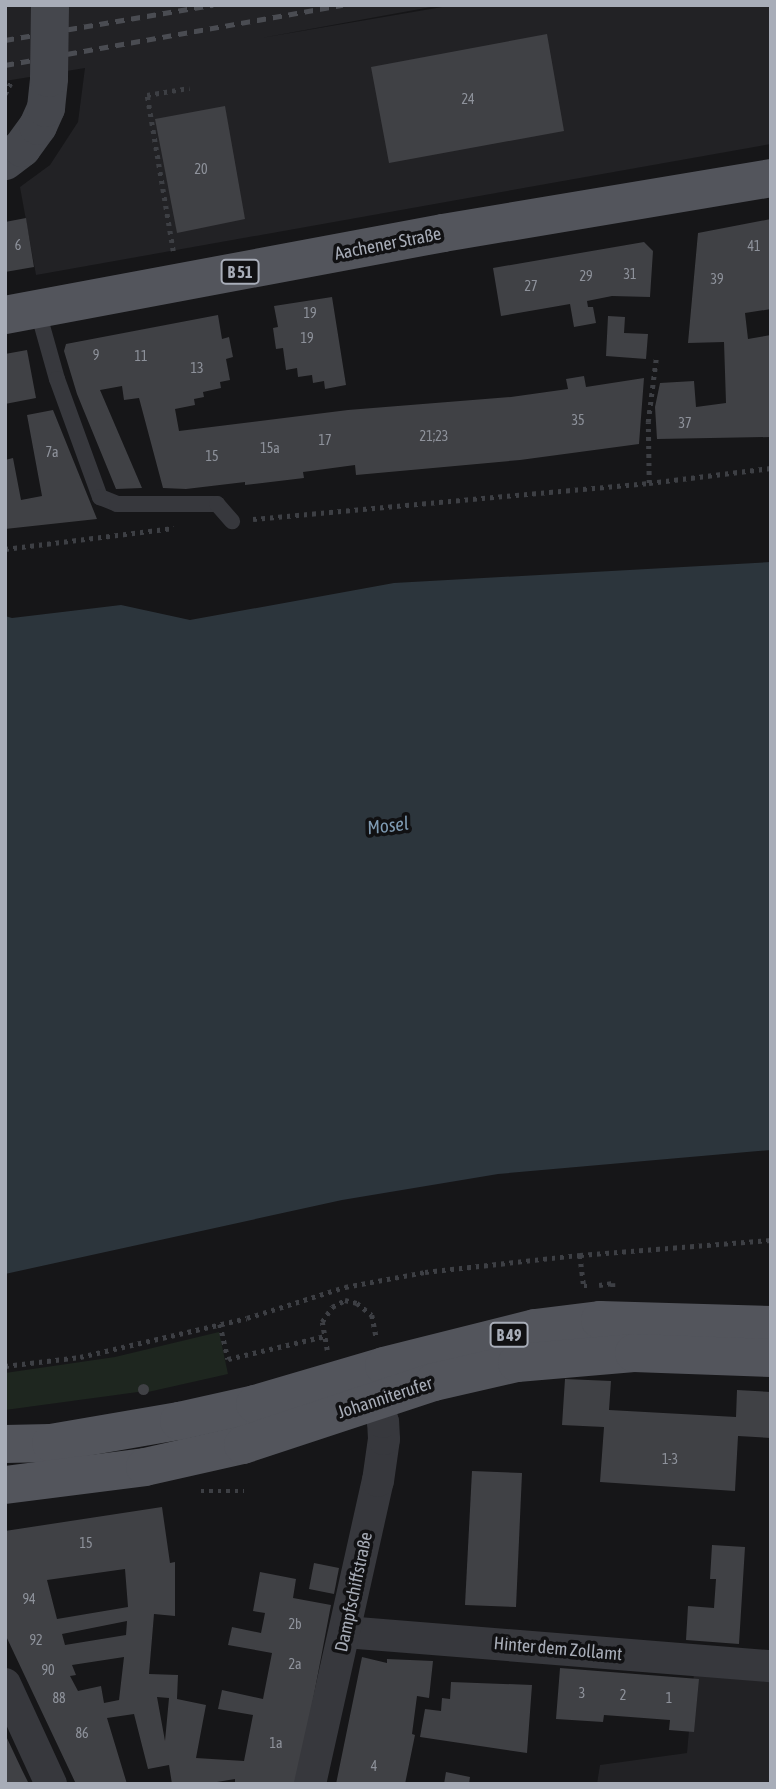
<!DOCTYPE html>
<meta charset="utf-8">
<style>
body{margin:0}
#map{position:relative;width:776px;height:1789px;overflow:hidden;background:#161618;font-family:"Asap Condensed",sans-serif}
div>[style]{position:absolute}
.built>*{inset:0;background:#222225}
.green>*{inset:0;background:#1e261f}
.water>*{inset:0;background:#2c353c}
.building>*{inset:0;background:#404145}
.round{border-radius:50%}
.path>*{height:4.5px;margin-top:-2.25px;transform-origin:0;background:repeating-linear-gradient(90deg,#3d3f44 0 3.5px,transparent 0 8.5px)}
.lane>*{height:16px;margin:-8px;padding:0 8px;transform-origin:8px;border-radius:8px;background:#37383d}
.street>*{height:32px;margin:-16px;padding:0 16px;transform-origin:16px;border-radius:16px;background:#37383d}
.secondary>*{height:38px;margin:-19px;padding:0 19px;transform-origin:19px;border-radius:19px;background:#45474d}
.primary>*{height:38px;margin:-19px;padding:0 19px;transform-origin:19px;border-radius:19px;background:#53555c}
.rail>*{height:5px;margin-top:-2.5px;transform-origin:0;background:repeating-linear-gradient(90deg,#4a4c52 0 9px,transparent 0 16px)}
.secondary-bridge>*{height:38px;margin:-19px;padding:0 19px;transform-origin:19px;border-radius:19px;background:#45474d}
span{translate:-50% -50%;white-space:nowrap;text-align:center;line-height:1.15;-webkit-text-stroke:7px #111113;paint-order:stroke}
.number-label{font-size:14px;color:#8e929b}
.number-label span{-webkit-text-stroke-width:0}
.shield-label span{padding:2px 5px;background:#111113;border:2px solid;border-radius:5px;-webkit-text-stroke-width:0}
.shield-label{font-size:16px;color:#a8adb8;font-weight:700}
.street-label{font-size:18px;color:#a8adb8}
.water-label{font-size:19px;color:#7f9bb3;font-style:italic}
.frame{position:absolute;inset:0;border:7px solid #a8adb8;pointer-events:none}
</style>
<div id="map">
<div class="built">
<div style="clip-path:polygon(5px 5px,442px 5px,261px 38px,454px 5px,771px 5px,771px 144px,36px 275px,20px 187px,50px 165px,78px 122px,85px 68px,5px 81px)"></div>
<div style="clip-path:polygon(694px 1673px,771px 1680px,771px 1784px,597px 1784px,600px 1765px,687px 1753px)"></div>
</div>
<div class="green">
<div style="clip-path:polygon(219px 1332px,228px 1374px,148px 1392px,148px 1386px,142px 1384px,138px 1392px,5px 1410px,5px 1373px,115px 1357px)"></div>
</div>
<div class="water">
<div style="clip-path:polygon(771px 562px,771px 1150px,498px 1174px,342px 1200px,5px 1274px,5px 616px,12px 618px,121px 605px,190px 620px,394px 583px)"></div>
</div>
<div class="building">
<div style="clip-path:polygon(547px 34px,564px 131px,389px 163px,371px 67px)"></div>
<div style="clip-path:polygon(225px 106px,245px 219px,177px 233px,155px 119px)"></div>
<div style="clip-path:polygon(26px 218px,34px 267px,5px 272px,5px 222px)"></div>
<div style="clip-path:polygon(771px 219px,771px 309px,745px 313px,748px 339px,771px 335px,771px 437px,657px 439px,655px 407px,660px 383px,694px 381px,696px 407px,726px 403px,724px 342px,688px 343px,698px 233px)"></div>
<div style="clip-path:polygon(644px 242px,653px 251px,650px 297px,612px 296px,587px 301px,588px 307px,593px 307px,596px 323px,574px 327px,570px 304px,501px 316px,493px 268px)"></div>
<div style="clip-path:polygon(332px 297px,346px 385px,325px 389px,324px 381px,313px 383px,312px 375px,298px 377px,297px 368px,286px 370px,283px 348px,276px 349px,273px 328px,278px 327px,274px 306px)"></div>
<div style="clip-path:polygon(218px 315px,222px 339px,229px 337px,233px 357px,226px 359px,230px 380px,220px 382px,221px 388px,203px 392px,204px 397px,194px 399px,195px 405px,175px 409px,179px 431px,348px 410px,511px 397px,568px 389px,566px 379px,584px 376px,586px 387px,644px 378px,639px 444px,520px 460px,356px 475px,355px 465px,303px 472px,304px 478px,245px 485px,245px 482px,186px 489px,163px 488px,139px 398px,124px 400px,122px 386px,100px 390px,142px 488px,116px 489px,77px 394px,64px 351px,66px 344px)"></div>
<div style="clip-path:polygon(608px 316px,625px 317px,624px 333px,648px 334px,646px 359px,606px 356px)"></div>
<div style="clip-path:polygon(27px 350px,36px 398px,5px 404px,5px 354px)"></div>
<div style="clip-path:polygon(53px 410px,97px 519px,5px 529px,5px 460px,13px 458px,21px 500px,42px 496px,27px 415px)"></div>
<div style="clip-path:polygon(565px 1379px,611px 1381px,609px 1410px,736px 1417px,737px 1390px,771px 1392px,771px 1438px,738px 1436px,735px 1491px,600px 1482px,604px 1427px,562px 1425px)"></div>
<div class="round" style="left:137.5px;top:1383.5px;width:11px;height:11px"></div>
<div style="clip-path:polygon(472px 1471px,522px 1473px,516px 1607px,465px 1605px)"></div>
<div style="clip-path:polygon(evenodd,162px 1507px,170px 1563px,175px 1562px,175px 1616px,154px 1614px,149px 1674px,178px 1675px,177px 1699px,206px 1705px,196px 1758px,244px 1761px,253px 1715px,218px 1709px,222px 1690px,263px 1699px,272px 1653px,228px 1645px,232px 1627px,261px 1633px,265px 1613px,253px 1611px,260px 1572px,296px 1579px,293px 1598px,331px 1605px,297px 1784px,235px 1784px,235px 1779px,205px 1784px,172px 1784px,169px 1765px,148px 1769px,134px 1714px,107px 1718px,127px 1784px,76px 1784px,5px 1634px,5px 1531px,162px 1507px,125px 1569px,128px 1607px,57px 1619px,47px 1580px,125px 1569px,162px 1507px,127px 1621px,126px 1635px,65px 1645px,62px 1634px,127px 1621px,162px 1507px,124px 1657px,119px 1700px,104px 1703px,101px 1686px,78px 1691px,70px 1676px,76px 1675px,72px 1665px,124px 1657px,162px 1507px,157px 1697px,169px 1698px,165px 1741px,157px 1697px)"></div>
<div style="clip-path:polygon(712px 1545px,745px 1547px,739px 1644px,686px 1640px,688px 1606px,714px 1608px,716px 1579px,710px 1579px)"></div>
<div style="clip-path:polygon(314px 1563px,339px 1568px,334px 1594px,309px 1589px)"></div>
<div style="clip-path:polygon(362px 1657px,387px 1663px,387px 1659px,433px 1661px,429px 1698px,417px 1696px,412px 1734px,415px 1735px,405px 1784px,336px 1784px)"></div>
<div style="clip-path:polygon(560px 1668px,699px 1679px,694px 1732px,669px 1730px,670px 1720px,604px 1715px,603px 1722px,556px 1719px)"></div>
<div style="clip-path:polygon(451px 1682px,532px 1685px,527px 1753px,420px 1737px,425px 1709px,441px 1711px,442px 1698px,450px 1699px)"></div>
<div style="clip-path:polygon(5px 1734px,22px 1770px,29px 1784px,5px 1784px)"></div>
<div style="clip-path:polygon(446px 1772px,470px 1777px,469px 1784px,444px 1784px)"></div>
</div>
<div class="path">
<div style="left:5px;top:94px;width:16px;rotate:-63deg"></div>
<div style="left:173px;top:251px;width:158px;rotate:-99.5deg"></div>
<div style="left:147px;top:95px;width:43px;rotate:-9.5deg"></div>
<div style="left:649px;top:483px;width:61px;rotate:-90.9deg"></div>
<div style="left:648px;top:422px;width:64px;rotate:-82.8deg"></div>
<div style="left:253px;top:519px;width:398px;rotate:-5.2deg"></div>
<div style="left:649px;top:483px;width:123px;rotate:-7deg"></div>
<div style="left:5px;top:549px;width:170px;rotate:-7.1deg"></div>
<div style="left:580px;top:1255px;width:31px;rotate:83deg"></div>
<div style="left:584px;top:1286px;width:3px"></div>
<div style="left:599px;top:1285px;width:14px;rotate:-8deg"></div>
<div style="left:613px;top:1283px;width:6px;rotate:90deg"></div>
<div style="left:220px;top:1324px;width:36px;rotate:77deg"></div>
<div style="left:228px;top:1359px;width:100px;rotate:-13.3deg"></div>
<div style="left:327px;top:1350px;width:28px;rotate:-100deg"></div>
<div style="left:322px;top:1322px;width:18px;rotate:-56deg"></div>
<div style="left:332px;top:1307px;width:15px;rotate:-28deg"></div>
<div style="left:345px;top:1300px;width:12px;rotate:14deg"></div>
<div style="left:357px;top:1303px;width:19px;rotate:39deg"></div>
<div style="left:372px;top:1315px;width:21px;rotate:79deg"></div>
<div style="left:5px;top:1366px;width:76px;rotate:-6.8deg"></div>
<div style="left:80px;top:1357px;width:171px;rotate:-13.1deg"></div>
<div style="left:247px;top:1318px;width:103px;rotate:-17.6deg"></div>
<div style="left:345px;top:1287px;width:81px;rotate:-10.6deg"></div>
<div style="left:425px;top:1272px;width:156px;rotate:-6.3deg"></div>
<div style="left:580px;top:1255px;width:192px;rotate:-4.5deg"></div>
<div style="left:201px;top:1491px;width:43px"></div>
</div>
<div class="lane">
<div style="left:37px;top:308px;width:74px;rotate:74.3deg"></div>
<div style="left:57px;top:379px;width:126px;rotate:70deg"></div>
<div style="left:100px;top:497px;width:18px;rotate:22deg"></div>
<div style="left:117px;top:504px;width:100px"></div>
<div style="left:217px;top:504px;width:23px;rotate:49deg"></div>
</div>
<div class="street">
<div style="left:345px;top:1632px;width:427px;rotate:4.6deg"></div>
<div style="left:5px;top:1684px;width:110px;rotate:65.3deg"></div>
<div style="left:310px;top:1784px;width:311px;rotate:-77.4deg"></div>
<div style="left:378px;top:1481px;width:42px;rotate:-81.9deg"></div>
<div style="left:384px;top:1439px;width:17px;rotate:-93deg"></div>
<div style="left:383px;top:1422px;width:23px;rotate:-108deg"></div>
</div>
<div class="secondary">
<div style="left:5px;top:161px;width:21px;rotate:-37deg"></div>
<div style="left:22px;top:148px;width:27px;rotate:-54deg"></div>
<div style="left:38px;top:126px;width:20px;rotate:-66deg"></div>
<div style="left:46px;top:108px;width:30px;rotate:-84deg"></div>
</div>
<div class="primary">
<div style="left:5px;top:315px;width:446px;rotate:-10.6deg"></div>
<div style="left:443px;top:233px;width:333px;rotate:-9.5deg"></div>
<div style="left:5px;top:1444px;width:46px;rotate:-1.2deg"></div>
<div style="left:51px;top:1443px;width:130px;rotate:-9.8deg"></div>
<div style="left:179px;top:1421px;width:78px;rotate:-12.6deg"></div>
<div style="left:255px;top:1404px;width:134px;rotate:-16.4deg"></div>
<div style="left:384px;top:1366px;width:156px;rotate:-14.1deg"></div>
<div style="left:535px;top:1328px;width:65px;rotate:-7deg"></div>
<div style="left:600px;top:1320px;width:171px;rotate:1.7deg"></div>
<div style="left:5px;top:1485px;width:141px;rotate:-7.3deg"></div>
<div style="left:145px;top:1467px;width:100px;rotate:-12.7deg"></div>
<div style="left:243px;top:1445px;width:201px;rotate:-18.3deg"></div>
<div style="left:434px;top:1382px;width:85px;rotate:-12.9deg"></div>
<div style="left:517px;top:1363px;width:117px;rotate:-4.9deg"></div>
<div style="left:634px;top:1353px;width:137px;rotate:2.1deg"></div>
</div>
<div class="rail">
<div style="left:5px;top:40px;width:211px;rotate:-9.6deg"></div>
<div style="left:5px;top:65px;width:343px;rotate:-10.1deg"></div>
</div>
<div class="secondary-bridge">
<div style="left:49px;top:78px;width:73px;rotate:-89.2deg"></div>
</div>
<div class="number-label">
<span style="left:468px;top:99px">24</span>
<span style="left:201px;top:169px">20</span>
<span style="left:18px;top:245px">6</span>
<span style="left:754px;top:246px">41</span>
<span style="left:630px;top:274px">31</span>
<span style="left:586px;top:276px">29</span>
<span style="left:717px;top:279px">39</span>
<span style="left:531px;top:286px">27</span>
<span style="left:310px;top:313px">19</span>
<span style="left:307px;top:338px">19</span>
<span style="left:96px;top:355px">9</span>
<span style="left:141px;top:356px">11</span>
<span style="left:197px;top:368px">13</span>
<span style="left:578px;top:420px">35</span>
<span style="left:685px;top:423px">37</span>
<span style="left:434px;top:436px">21;23</span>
<span style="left:325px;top:440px">17</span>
<span style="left:270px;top:448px">15a</span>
<span style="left:52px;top:452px">7a</span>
<span style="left:212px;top:456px">15</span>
<span style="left:670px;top:1459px">1-3</span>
<span style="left:86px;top:1543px">15</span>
<span style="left:29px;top:1599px">94</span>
<span style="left:295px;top:1624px">2b</span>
<span style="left:36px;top:1640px">92</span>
<span style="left:295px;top:1664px">2a</span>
<span style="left:48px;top:1670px">90</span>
<span style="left:582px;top:1693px">3</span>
<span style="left:623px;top:1695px">2</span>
<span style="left:59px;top:1698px">88</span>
<span style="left:669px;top:1698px">1</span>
<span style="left:82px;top:1733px">86</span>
<span style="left:276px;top:1743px">1a</span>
<span style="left:374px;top:1766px">4</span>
</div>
<div class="shield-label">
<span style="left:240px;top:272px">B 51</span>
<span style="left:509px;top:1335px">B 49</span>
</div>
<div class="street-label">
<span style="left:388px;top:244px;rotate:-11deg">Aachener Straße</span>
<span style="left:385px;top:1398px;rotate:-18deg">Johanniterufer</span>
<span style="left:354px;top:1592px;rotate:-78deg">Dampfschiffstraße</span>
<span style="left:558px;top:1649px;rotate:5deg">Hinter dem Zollamt</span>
</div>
<div class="water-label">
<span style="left:388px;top:826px;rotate:-7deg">Mosel</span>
</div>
<div class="frame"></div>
</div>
